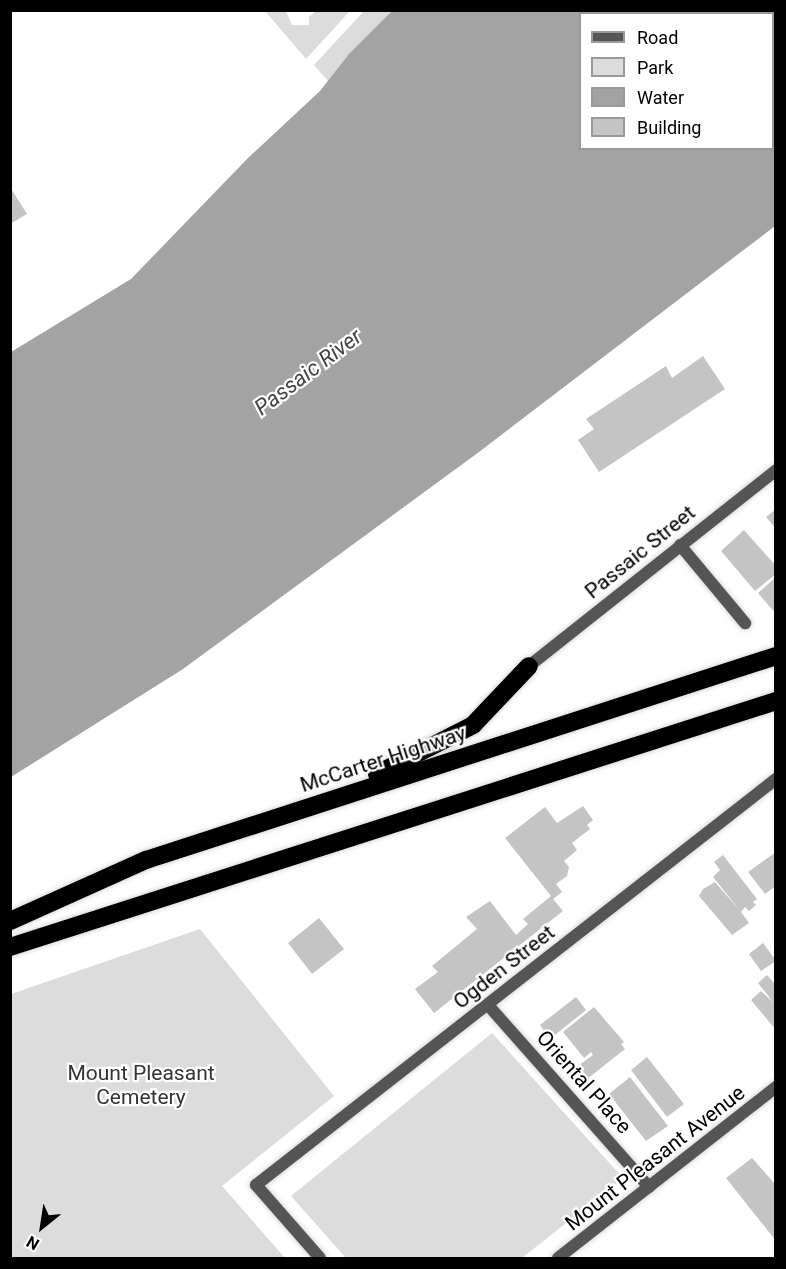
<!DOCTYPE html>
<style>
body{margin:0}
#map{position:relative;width:786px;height:1269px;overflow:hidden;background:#fff;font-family:Roboto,sans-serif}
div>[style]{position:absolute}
.green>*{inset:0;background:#dcdcdc}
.water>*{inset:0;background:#a3a3a3}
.building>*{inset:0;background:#c4c4c4}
.roads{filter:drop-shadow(0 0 2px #dbdbdb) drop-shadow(0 0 2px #dbdbdb)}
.minor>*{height:12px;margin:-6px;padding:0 6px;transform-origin:6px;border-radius:6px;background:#555}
.motorway>*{height:18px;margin:-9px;padding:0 9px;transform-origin:9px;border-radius:9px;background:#000}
span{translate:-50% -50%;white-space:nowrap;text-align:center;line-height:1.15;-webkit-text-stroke:4.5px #fff;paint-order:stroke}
.street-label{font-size:21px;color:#000}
.park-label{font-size:21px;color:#333}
.water-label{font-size:22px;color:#444;font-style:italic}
.frame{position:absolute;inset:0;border:12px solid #000;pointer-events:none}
.legend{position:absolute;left:579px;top:12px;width:195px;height:138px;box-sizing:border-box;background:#fff;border:2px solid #999;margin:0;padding:8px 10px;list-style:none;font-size:18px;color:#000}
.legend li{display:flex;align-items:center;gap:12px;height:30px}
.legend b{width:30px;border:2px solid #999}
.north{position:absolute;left:12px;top:1197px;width:60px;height:60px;-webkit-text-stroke:4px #fff;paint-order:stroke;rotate:210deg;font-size:16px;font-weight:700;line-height:24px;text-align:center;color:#000}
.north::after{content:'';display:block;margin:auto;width:21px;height:27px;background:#000;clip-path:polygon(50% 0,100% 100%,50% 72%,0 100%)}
</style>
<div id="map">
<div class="green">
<div style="clip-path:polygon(265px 11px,286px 11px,292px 25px,309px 25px,309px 17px,316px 11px,350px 11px,306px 59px)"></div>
<div style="clip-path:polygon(364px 11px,392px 11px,328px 81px,314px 65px)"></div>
<div style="clip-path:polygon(200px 929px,334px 1096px,222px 1186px,285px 1258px,11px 1258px,11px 994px)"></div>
<div style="clip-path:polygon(492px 1033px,623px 1178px,522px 1258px,346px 1258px,291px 1196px)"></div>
</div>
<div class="water">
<div style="clip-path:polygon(evenodd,392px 11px,775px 11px,775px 226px,479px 452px,183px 669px,11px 777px,11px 352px,131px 279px,248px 158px,320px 91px,349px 54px,392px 11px,580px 14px,772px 14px,772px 148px,580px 148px,580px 14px)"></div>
</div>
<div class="building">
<div style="clip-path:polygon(10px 187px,27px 214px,10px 224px)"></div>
<div style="clip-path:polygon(703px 356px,725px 389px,599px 472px,578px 440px,594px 429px,586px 419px,666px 366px,672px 378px)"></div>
<div style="clip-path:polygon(776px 509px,776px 529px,766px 517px)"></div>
<div style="clip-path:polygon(744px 530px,776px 566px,776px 574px,755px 591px,721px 551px)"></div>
<div style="clip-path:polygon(776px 577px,776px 614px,758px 593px)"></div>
<div style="clip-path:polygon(583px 806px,593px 820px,587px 825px,590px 829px,572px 843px,577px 850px,564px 861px,569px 867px,567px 876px,556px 884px,562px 892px,553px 899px,563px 911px,434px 1013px,415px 989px,438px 972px,432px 966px,477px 929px,466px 917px,490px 901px,516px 935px,528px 924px,523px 919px,551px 896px,505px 838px,545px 807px,557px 823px)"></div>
<div style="clip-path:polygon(776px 852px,776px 886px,765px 894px,748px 872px)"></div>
<div style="clip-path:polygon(723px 855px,757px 899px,753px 902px,756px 905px,749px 911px,745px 907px,741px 912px,749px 923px,732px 935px,699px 896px,703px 889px,715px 882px,741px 912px,713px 877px,720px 870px,714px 862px)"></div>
<div style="clip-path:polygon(319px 918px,344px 949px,312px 974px,288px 943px)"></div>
<div style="clip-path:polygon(763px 943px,776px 961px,761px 971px,749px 954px)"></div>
<div style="clip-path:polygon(767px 975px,776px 985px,776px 1030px,751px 1000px,761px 991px,773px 1002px,758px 983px)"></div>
<div style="clip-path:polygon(576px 997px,586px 1010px,550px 1039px,540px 1025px)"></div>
<div style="clip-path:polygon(594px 1007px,624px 1042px,621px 1044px,625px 1049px,582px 1083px,575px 1068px,593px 1055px,591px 1052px,584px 1058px,563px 1032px)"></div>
<div style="clip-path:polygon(647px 1057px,684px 1104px,667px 1117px,631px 1070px)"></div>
<div style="clip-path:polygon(630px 1077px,668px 1126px,646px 1141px,609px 1094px)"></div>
<div style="clip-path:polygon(752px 1158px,776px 1185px,776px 1241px,726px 1178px)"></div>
</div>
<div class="roads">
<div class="minor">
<div style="left:680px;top:545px;width:102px;rotate:50.2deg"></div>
<div style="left:529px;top:666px;width:315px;rotate:-38.4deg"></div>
<div style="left:488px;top:1005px;width:243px;rotate:48.5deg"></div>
<div style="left:320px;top:1258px;width:97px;rotate:-131.2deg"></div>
<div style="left:256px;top:1185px;width:660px;rotate:-37.98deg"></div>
<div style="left:558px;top:1258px;width:277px;rotate:-38.1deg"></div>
</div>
<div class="motorway">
<div style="left:377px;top:774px;width:108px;rotate:-27deg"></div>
<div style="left:473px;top:725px;width:81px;rotate:-46.5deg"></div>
<div style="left:10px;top:921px;width:149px;rotate:-24.2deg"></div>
<div style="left:146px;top:860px;width:662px;rotate:-17.94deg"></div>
<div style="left:10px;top:947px;width:805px;rotate:-17.8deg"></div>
</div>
</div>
<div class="street-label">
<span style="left:640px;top:552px;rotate:-39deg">Passaic Street</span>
<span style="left:383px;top:759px;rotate:-18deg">McCarter Highway</span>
<span style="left:504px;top:967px;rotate:-38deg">Ogden Street</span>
<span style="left:584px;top:1082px;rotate:48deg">Oriental Place</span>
<span style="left:655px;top:1158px;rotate:-38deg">Mount Pleasant Avenue</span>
</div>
<div class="park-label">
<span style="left:141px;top:1085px">Mount Pleasant<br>Cemetery</span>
</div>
<div class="water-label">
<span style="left:308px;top:372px;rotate:-37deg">Passaic River</span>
</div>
<div class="frame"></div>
<ul class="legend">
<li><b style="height:8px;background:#555"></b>Road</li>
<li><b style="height:16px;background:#dcdcdc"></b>Park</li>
<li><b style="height:16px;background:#a3a3a3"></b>Water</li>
<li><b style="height:16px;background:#c4c4c4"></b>Building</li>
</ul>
<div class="north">N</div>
</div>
